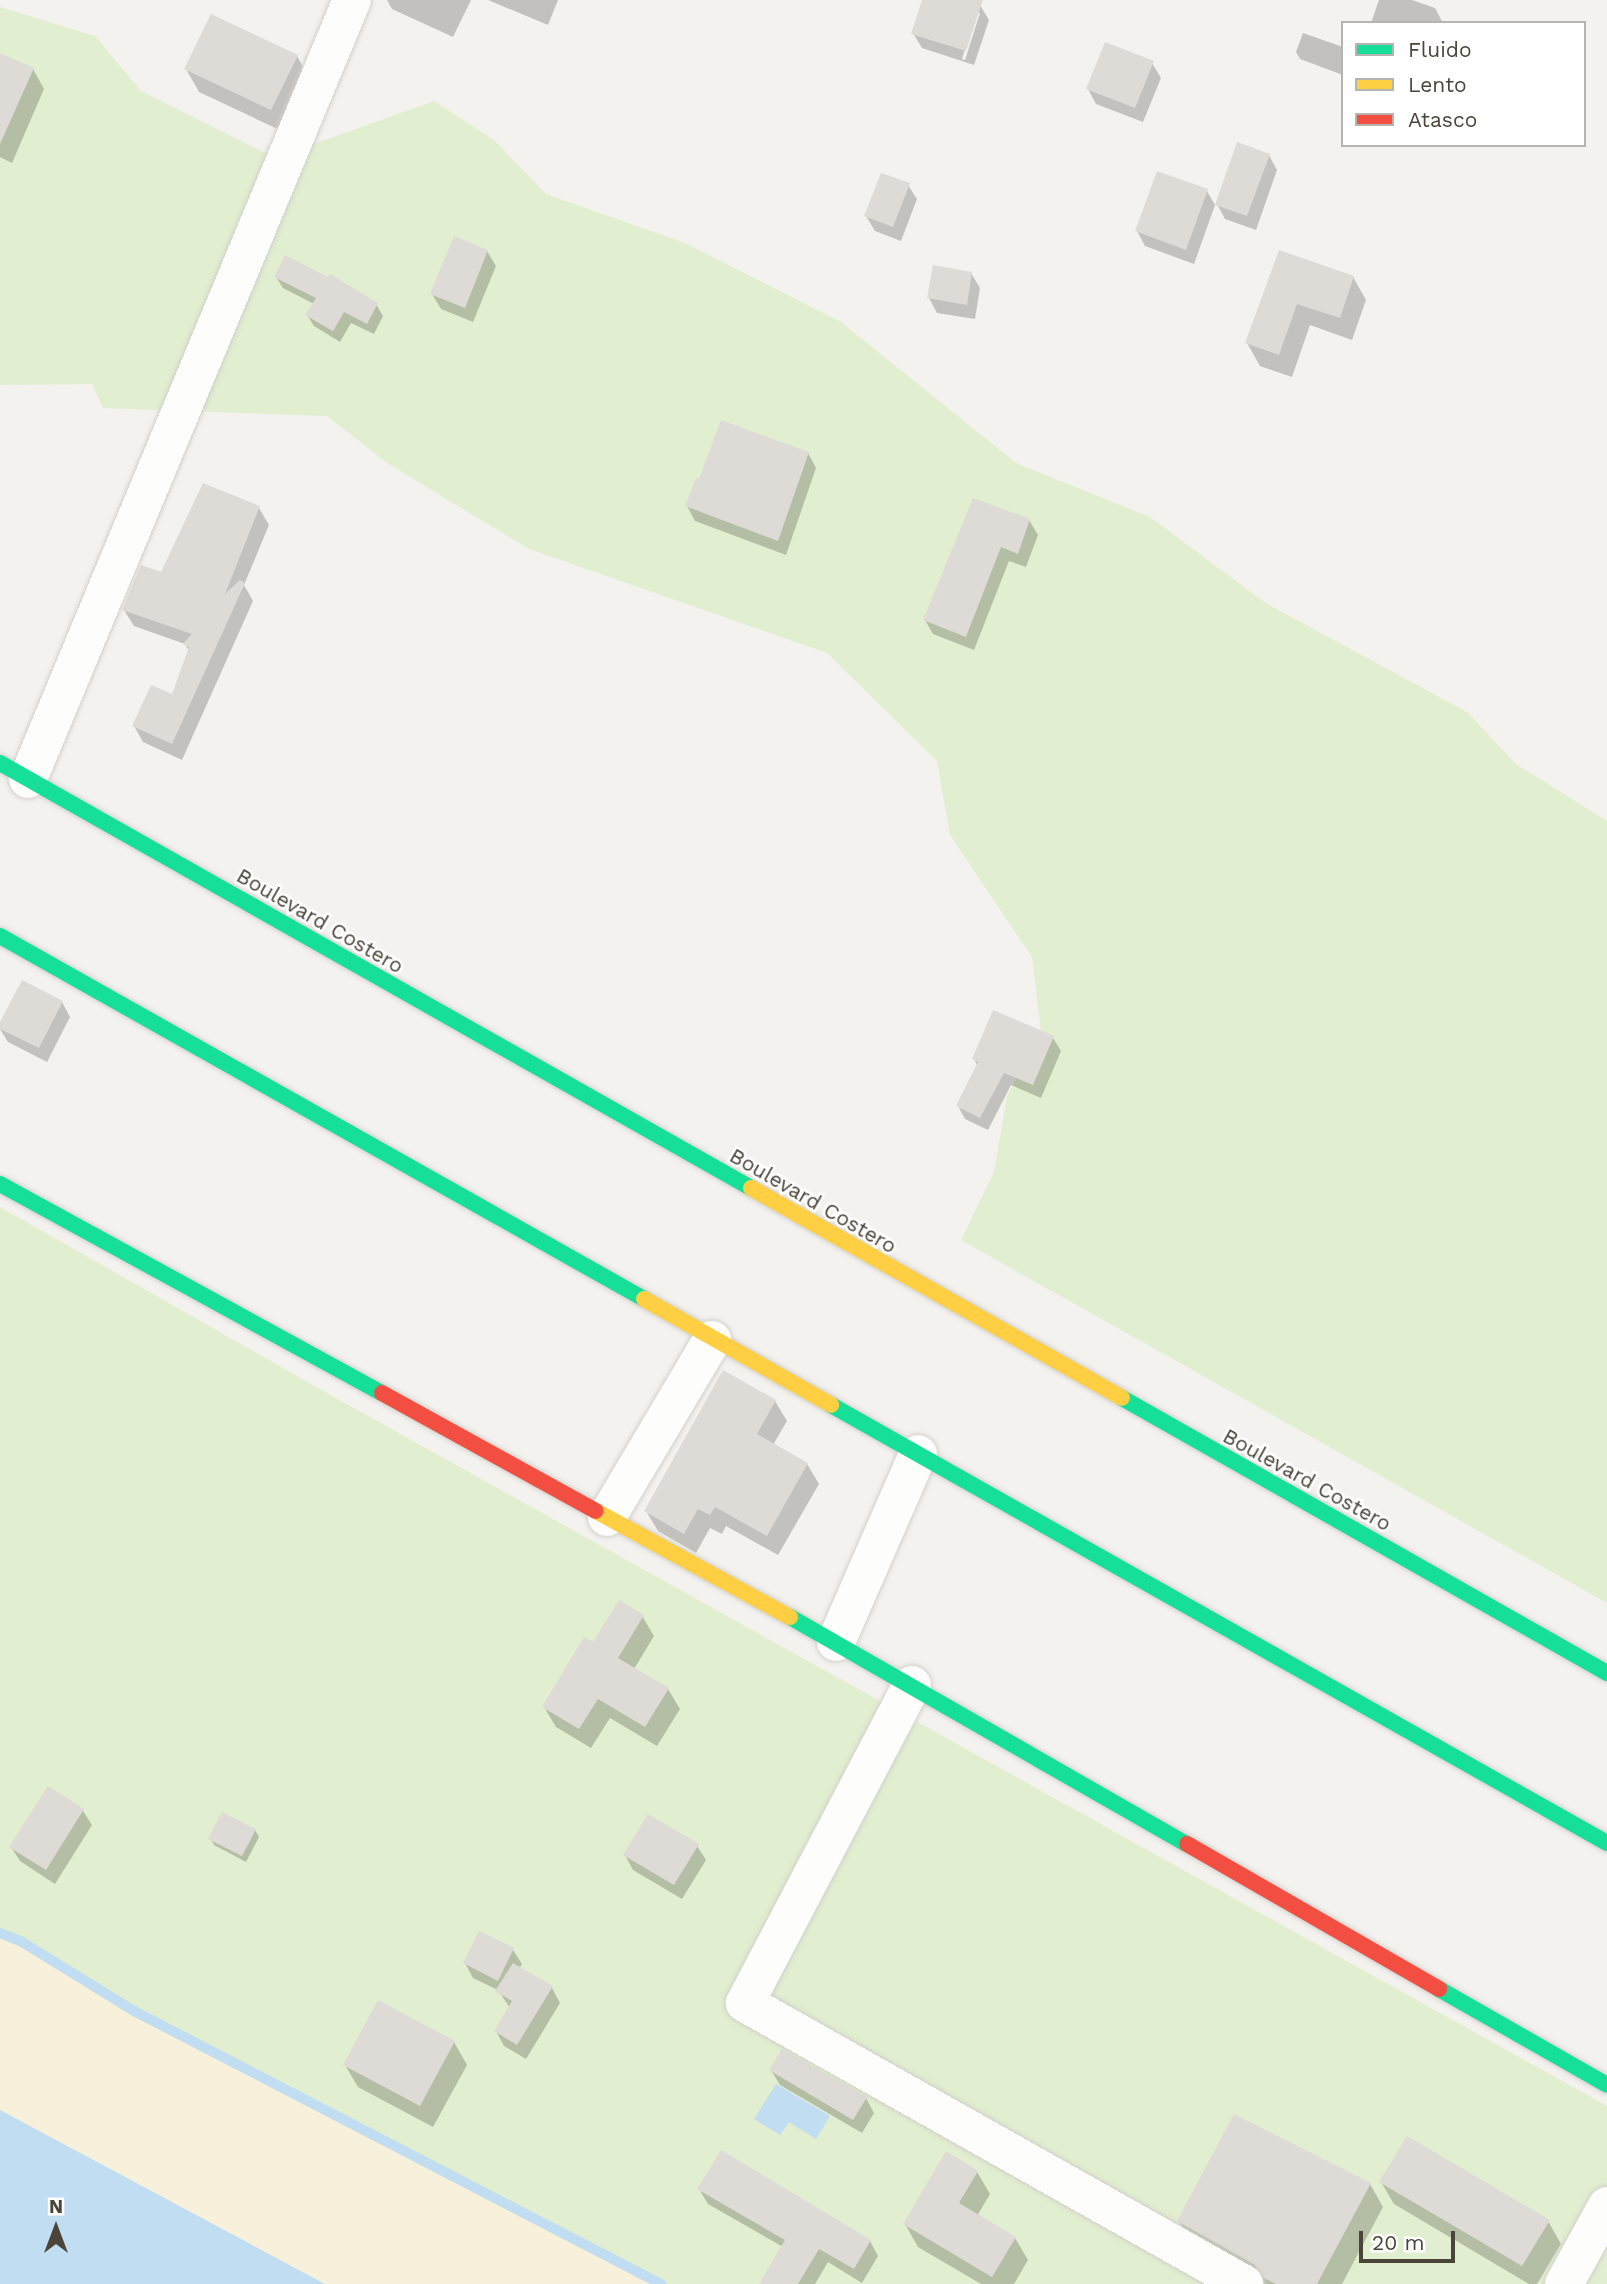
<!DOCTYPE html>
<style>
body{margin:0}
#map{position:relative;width:1607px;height:2284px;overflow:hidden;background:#f4f2ee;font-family:"Work Sans",sans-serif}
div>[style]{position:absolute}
.green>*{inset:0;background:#e1eecf}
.sand>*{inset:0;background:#f7f0da}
.water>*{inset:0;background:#c0ddf1}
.shadow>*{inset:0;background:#0003}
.stream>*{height:10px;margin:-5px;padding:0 5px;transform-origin:5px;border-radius:5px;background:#c0ddf1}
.building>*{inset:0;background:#dedbd6}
.roads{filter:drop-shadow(0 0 2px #d2d0cb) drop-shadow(0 0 2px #d2d0cb)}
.street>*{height:38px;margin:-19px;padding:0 19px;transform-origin:19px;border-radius:19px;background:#fdfdfc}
.fast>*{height:16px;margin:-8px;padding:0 8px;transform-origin:8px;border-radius:8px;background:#16e098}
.slow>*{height:16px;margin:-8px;padding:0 8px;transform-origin:8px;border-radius:8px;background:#ffcf43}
.jam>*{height:16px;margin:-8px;padding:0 8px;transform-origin:8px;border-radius:8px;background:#f24e42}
span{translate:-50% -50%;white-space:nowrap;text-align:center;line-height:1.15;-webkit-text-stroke:5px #fff;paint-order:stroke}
.street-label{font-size:21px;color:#4b4439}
.legend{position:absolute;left:1341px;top:21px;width:245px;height:126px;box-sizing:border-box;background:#fff;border:2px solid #b7b4b0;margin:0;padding:9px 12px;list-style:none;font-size:21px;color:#4b4439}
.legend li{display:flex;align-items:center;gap:14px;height:35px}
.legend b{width:35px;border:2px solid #b7b4b0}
.north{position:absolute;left:21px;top:2193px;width:70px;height:70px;-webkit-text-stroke:5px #fff;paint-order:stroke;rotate:0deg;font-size:19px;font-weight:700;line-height:28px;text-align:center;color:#4b4439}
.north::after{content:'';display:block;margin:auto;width:24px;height:32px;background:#4b4439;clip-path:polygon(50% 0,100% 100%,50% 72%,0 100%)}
.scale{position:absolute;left:1359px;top:2231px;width:96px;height:32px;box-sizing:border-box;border:4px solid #4b4439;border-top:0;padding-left:9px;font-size:21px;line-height:24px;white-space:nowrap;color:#4b4439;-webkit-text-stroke:5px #fff;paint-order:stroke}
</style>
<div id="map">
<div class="green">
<div style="clip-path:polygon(0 7px,95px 36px,141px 91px,275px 158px,434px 101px,494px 140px,546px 194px,685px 243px,841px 322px,1016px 463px,1150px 517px,1267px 604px,1467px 712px,1516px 764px,1607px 821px,1607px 1603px,961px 1240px,994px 1172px,1007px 1096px,1041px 1031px,1032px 957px,950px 835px,937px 761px,827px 653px,529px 549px,387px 463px,327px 416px,103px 408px,92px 384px,0 385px)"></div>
<div style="clip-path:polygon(0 1207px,334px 1397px,1607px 2106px,1607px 2284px,661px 2284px,134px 2011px,22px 1942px,0 1933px)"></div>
</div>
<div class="sand">
<div style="clip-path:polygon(0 1933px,22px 1942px,134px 2011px,661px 2284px,325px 2284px,0 2110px)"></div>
</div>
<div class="water">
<div style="clip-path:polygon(776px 2084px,830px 2116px,816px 2139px,789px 2122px,780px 2135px,754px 2119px)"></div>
<div style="clip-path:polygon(0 2110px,325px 2284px,0 2284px)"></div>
</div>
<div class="shadow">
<div style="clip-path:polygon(387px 0,471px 0,453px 37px,392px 9px)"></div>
<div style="clip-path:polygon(488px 0,558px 0,548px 25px)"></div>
<div style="clip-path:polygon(evenodd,924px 0,965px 0,980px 5px,989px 20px,974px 65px,922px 48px,913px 33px,924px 0,976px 13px,980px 13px,965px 60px,962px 59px,976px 13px)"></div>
<div style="clip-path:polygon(1379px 0,1412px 0,1435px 8px,1443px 23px,1371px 23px)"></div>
<div style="clip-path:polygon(1303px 33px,1343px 47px,1343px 75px,1300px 59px,1296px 52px)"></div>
<div style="clip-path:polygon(0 55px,33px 69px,44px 89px,12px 163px,0 157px)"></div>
<div style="clip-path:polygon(297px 56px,310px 79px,284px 132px,199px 92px,186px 69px)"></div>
<div style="clip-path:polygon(1152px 63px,1161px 78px,1143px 122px,1096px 104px,1088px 89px)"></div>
<div style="clip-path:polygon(1269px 155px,1277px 170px,1256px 230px,1225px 219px,1217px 204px)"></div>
<div style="clip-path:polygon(908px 185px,917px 199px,901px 241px,875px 231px,866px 216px)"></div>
<div style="clip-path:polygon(1207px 191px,1215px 205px,1194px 264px,1145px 246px,1137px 231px)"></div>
<div style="clip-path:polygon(487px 251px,496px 266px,473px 322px,441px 309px,432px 294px)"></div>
<div style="clip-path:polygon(1280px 252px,1353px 277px,1366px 300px,1352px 340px,1310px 325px,1292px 377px,1260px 366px,1247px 343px)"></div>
<div style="clip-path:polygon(971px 273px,980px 288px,975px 319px,937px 313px,929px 298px)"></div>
<div style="clip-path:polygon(276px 277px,376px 304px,383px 316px,374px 334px,351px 323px,340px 342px,314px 326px,307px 315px,314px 304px,283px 288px)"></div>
<div style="clip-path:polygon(808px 453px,816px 468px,786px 555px,695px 521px,687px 506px)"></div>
<div style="clip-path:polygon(259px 508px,269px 525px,244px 585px,253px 601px,182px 760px,143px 742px,134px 726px,173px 697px,189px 651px,185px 644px,134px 626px,124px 610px,161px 574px)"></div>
<div style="clip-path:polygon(1029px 520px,1038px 535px,1026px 567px,1009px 561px,974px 650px,933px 634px,925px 620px)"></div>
<div style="clip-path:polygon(62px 1002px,70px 1017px,47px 1062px,8px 1042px,0 1029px,0 1026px)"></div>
<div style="clip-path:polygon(1053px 1038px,1061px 1051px,1041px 1098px,1011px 1085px,988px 1130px,965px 1119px,958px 1106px,978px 1067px,974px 1059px)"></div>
<div style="clip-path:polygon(775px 1401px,787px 1421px,773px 1445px,807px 1464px,819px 1484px,778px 1555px,726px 1526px,722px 1534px,710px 1528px,696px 1553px,658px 1531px,646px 1511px)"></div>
<div style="clip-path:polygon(642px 1616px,654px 1636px,634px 1669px,668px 1689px,680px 1709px,657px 1746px,610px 1718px,591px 1748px,556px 1727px,544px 1707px,593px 1645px)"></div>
<div style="clip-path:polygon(48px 1789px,83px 1811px,92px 1825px,55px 1884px,20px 1861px,11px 1847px)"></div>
<div style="clip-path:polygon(255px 1830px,259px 1837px,246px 1862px,214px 1845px,210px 1838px)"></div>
<div style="clip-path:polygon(697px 1846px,706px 1860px,682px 1899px,633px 1870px,625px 1855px)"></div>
<div style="clip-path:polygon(513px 1950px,522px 1964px,519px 1969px,552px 1988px,560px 2003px,526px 2059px,504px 2046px,496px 2031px,510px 2008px,498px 1990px,473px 1978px,465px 1963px)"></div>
<div style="clip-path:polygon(454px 2042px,467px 2065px,433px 2127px,358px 2087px,345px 2065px)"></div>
<div style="clip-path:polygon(771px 2070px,866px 2098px,874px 2113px,862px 2133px,780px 2085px)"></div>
<div style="clip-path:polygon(977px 2172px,990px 2194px,977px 2216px,1015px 2238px,1028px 2260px,1014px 2284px,981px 2284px,918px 2247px,905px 2224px)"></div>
<div style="clip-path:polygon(1381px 2182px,1548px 2221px,1561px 2244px,1537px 2284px,1529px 2284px,1394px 2204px)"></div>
<div style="clip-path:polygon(1370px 2184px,1383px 2207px,1342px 2284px,1264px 2284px,1192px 2244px,1179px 2221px)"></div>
<div style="clip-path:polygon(699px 2189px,870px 2241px,878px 2256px,862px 2283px,828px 2262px,815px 2284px,761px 2284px,783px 2247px,708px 2204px)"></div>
</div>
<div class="stream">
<div style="left:0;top:1933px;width:24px;rotate:22deg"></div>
<div style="left:22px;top:1942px;width:132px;rotate:31.6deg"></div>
<div style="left:134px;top:2011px;width:594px;rotate:27.39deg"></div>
</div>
<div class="building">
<div style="clip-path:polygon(922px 0,983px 0,966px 51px,911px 34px)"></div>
<div style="clip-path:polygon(211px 14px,298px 55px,271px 110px,184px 69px)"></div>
<div style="clip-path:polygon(1105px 42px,1154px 61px,1135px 108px,1086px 89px)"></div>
<div style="clip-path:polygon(0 53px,34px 68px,0 144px)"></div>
<div style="clip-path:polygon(1237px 142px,1270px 154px,1247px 216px,1215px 205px)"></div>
<div style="clip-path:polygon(1157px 171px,1208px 189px,1186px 250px,1135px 231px)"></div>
<div style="clip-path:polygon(881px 173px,910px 183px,893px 227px,864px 216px)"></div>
<div style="clip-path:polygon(454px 236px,488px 250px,465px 308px,430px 294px)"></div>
<div style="clip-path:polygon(1279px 250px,1354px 276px,1340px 318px,1297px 304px,1279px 355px,1245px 343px)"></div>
<div style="clip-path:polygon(285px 255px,328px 277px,330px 274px,378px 303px,367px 324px,344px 312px,333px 331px,305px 315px,316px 298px,274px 277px)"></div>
<div style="clip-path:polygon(933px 265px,972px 272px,967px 305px,927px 298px)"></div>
<div style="clip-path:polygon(721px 420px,809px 452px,778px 541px,685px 506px,696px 478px,699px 479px)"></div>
<div style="clip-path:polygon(203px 483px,260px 506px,225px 594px,240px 580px,245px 583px,172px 744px,132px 726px,151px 685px,172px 694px,189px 647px,183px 644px,192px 634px,122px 610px,141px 565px,161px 572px)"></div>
<div style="clip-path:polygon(973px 498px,1030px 519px,1018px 554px,1001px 547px,966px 637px,923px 620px)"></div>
<div style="clip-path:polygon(22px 980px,63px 1001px,39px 1048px,0 1029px,0 1022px)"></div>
<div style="clip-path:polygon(993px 1010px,1054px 1036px,1033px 1085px,1004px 1073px,980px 1118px,956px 1106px,978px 1062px,972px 1059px)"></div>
<div style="clip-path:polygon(723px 1370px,776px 1400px,757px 1434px,808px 1463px,767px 1536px,715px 1507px,710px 1515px,698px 1509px,684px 1534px,644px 1511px)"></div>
<div style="clip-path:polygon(619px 1600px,644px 1615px,618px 1658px,669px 1688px,645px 1727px,598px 1699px,579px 1729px,542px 1707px,584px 1637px,593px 1642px)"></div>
<div style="clip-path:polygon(48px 1786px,84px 1809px,46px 1870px,9px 1847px)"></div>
<div style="clip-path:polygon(222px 1812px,256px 1829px,242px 1856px,208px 1839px)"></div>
<div style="clip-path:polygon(648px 1814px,699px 1844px,674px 1885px,623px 1855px)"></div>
<div style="clip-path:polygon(479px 1931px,514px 1948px,498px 1981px,463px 1963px)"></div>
<div style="clip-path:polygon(513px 1963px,553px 1986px,517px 2045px,494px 2031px,512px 2001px,495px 1991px)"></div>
<div style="clip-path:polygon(378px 2000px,455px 2041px,420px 2106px,343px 2065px)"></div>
<div style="clip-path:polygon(782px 2049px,867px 2097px,853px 2120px,769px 2070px)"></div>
<div style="clip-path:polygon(1234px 2114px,1371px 2183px,1317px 2284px,1276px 2284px,1264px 2278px,1255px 2265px,1177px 2221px)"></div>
<div style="clip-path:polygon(1407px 2136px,1550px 2220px,1522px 2266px,1379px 2182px)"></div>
<div style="clip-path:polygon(721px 2150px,871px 2240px,854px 2269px,819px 2249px,798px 2284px,759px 2284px,785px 2240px,697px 2189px)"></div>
<div style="clip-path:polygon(946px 2151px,978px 2171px,959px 2203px,1016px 2237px,992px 2277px,903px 2224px)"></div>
</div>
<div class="roads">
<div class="street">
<div style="left:28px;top:779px;width:844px;rotate:-67.42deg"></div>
<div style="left:607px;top:1517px;width:206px;rotate:-59.3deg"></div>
<div style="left:836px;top:1642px;width:205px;rotate:-66.4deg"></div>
<div style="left:912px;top:1685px;width:359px;rotate:117.7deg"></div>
<div style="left:745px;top:2003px;width:573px;rotate:29.39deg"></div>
<div style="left:1564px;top:2284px;width:89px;rotate:-61.1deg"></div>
</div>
<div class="fast">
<div style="left:0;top:763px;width:863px;rotate:29.51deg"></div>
<div style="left:0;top:936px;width:739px;rotate:29.41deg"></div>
<div style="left:0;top:1184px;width:435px;rotate:28.7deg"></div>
<div style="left:1122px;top:1398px;width:558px;rotate:29.55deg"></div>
<div style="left:831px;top:1405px;width:891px;rotate:29.44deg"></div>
<div style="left:790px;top:1617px;width:457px;rotate:29.8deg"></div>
<div style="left:1439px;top:1989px;width:193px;rotate:29.7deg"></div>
</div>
<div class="slow">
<div style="left:751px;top:1188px;width:426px;rotate:29.5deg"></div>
<div style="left:644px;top:1299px;width:215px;rotate:29.5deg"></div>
<div style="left:596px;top:1511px;width:221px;rotate:28.7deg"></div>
</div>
<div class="jam">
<div style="left:382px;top:1393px;width:244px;rotate:28.9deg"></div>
<div style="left:1187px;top:1844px;width:291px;rotate:29.9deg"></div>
</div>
</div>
<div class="street-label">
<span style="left:320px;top:921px;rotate:30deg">Boulevard Costero</span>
<span style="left:813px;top:1201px;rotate:30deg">Boulevard Costero</span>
<span style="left:1307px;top:1480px;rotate:29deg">Boulevard Costero</span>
</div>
<ul class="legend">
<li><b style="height:9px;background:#16e098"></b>Fluido</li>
<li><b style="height:9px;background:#ffcf43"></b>Lento</li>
<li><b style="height:9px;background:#f24e42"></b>Atasco</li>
</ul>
<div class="north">N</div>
<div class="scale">20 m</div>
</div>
